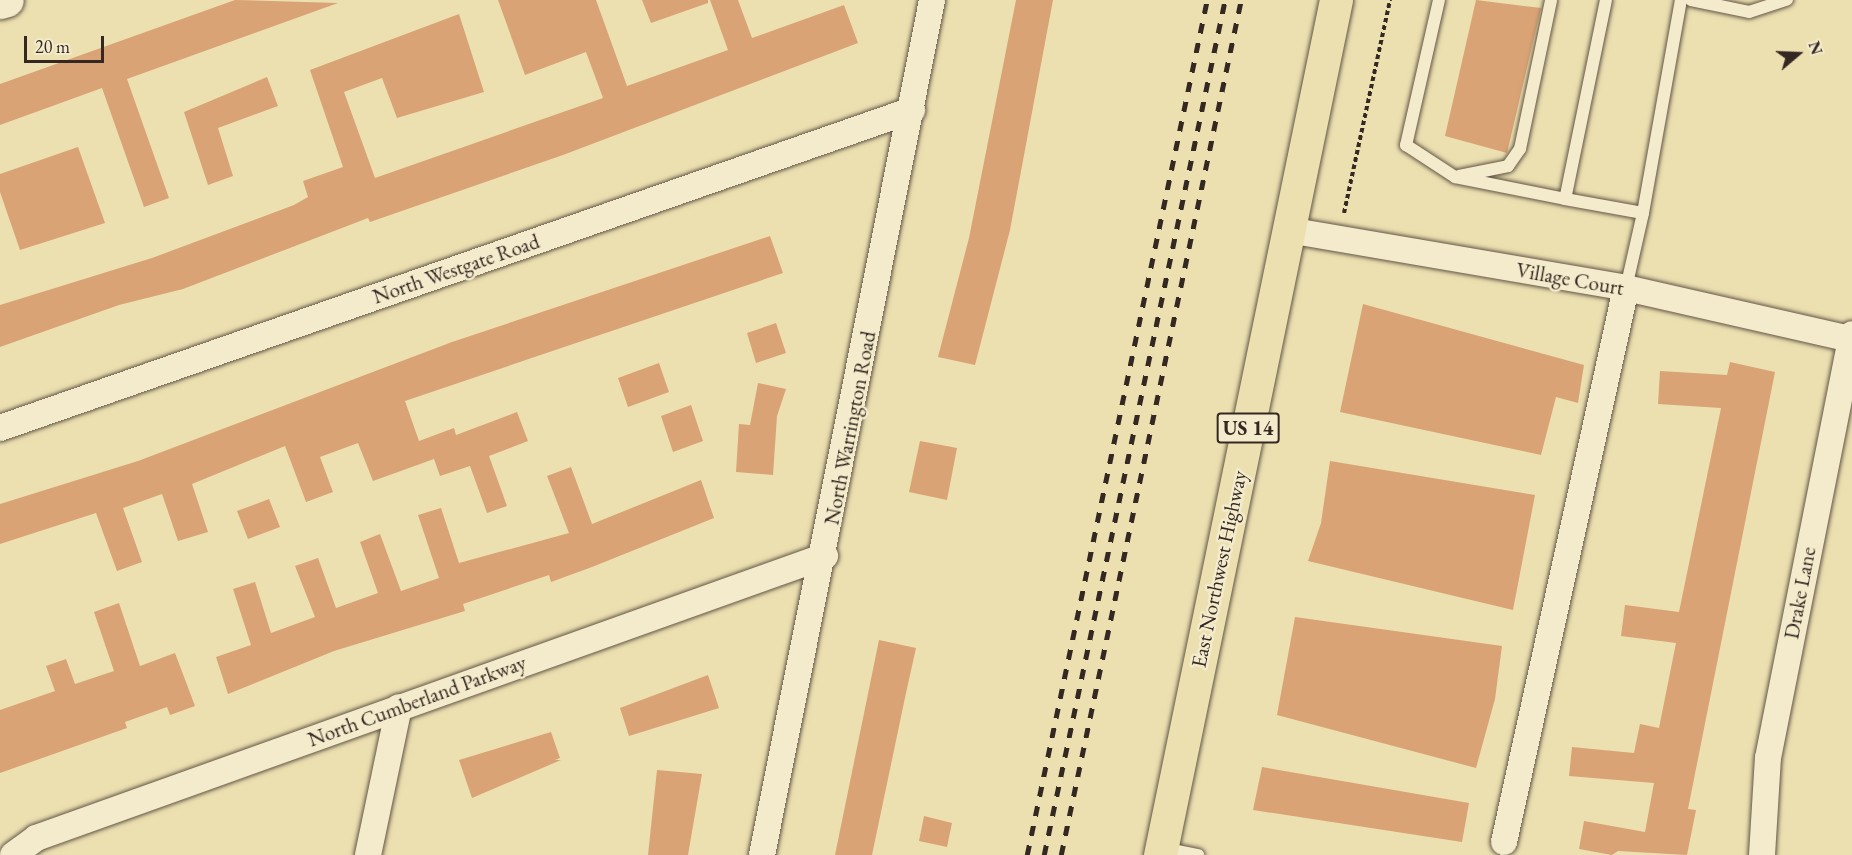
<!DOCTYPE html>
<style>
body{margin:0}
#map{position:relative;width:1852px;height:855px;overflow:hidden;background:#ece0b1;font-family:"EB Garamond",serif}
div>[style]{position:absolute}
.building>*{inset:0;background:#d9a375}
.path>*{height:4px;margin-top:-2px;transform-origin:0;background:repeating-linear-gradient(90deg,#352822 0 4.5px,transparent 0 7.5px)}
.roads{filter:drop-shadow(0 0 2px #635646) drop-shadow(0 0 2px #635646)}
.lane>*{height:12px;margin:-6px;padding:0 6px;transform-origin:6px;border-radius:6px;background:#f3ebcc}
.street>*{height:26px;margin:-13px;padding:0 13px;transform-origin:13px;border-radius:13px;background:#f3ebcc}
.secondary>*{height:33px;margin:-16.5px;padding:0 16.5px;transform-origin:16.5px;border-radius:16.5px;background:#f3ebcc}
.primary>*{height:33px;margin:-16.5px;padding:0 16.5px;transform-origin:16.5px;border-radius:16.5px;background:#ece0b1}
.rail>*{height:4.5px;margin-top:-2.25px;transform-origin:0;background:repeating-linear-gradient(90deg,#352822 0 10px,transparent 0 20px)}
span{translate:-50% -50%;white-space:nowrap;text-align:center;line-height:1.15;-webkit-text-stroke:5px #f3ebcc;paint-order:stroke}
.shield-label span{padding:2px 4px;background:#f3ebcc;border:2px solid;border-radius:4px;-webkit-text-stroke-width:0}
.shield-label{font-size:20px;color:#352822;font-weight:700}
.street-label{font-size:21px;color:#352822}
.north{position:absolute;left:1768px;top:24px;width:60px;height:60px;-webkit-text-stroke:4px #f3ebcc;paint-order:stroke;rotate:71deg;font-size:16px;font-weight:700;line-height:24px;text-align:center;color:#352822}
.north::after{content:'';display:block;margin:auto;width:21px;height:27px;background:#352822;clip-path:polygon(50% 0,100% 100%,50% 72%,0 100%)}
.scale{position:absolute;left:24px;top:36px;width:80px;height:27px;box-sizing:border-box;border:3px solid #352822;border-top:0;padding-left:8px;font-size:18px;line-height:21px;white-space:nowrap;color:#352822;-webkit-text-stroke:4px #f3ebcc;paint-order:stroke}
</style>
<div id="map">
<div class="building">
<div style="clip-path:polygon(235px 0,338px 3px,127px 79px,169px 198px,144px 207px,102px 88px,0 125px,0 84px)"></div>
<div style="clip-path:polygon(498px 0,596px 0,627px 86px,728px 50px,710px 0,738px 0,752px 38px,844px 5px,858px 43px,563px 155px,370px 222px,368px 218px,183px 289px,119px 305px,0 347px,0 305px,152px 258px,294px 205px,308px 197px,303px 181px,343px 167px,310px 70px,459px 14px,484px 92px,397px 118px,382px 78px,344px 92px,375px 178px,603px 98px,586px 52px,525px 75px)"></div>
<div style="clip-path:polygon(642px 0,708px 0,708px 3px,651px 23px)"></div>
<div style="clip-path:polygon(1016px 0,1053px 0,1010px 230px,975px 365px,938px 357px,969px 238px)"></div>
<div style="clip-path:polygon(1476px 0,1541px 8px,1507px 153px,1445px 136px)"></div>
<div style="clip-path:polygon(267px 77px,278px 106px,218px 128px,233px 176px,208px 185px,184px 112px)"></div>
<div style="clip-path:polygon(78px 147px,105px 223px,20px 250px,0 192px,0 174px)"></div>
<div style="clip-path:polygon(770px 236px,783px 273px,405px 401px,419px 441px,454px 428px,456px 435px,517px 412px,528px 441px,489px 456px,507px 506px,487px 513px,470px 466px,440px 476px,434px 459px,373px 481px,358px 443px,320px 457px,333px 492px,306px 502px,285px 446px,192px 484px,208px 532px,178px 541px,162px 494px,123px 508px,142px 562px,117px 571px,96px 513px,0 544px,0 504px,138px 461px,452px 342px)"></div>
<div style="clip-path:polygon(1363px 304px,1584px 365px,1578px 403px,1556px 397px,1541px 455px,1340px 412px)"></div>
<div style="clip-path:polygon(776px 323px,786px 353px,756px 363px,747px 333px)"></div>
<div style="clip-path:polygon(1730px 362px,1775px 372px,1688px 809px,1696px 810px,1687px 855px,1618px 851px,1612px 855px,1579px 849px,1584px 821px,1645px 832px,1654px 783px,1569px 776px,1572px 747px,1634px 753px,1640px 724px,1659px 728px,1676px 643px,1621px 636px,1625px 605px,1679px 612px,1721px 408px,1658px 404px,1660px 371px,1727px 375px)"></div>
<div style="clip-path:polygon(659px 363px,669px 392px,628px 407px,618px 378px)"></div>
<div style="clip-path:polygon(758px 383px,786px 389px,777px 416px,773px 475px,736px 472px,739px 424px,750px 425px)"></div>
<div style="clip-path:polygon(691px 405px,703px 441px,673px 452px,661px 416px)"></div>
<div style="clip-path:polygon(920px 441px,957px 448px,947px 500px,909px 492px)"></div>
<div style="clip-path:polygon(1330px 461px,1535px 495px,1513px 610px,1308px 561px,1321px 523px)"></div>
<div style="clip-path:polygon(571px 467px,592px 524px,701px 480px,714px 518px,592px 567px,551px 582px,549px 575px,463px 604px,465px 611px,334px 651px,228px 694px,216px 657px,251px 645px,233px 589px,255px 582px,271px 633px,315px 617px,295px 566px,318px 558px,336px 608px,378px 593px,360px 542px,380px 534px,401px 591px,439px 578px,418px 515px,441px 508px,459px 563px,569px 533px,547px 476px)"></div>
<div style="clip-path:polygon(269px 499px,280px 527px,248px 539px,237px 511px)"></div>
<div style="clip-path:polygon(119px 603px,140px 666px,175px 653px,195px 706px,170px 715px,167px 707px,125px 722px,127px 728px,0 773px,0 710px,55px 691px,46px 666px,66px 659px,75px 684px,114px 671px,94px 612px)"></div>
<div style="clip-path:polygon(1295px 617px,1502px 646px,1495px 699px,1476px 768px,1277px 715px)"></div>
<div style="clip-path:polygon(879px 640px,916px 648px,906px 693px,872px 855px,835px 855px)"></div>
<div style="clip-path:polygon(708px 675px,719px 708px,629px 736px,620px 708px)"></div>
<div style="clip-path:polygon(551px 732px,560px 758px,555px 760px,561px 760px,472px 798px,459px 760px)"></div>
<div style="clip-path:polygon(1262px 767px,1469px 803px,1462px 842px,1253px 810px)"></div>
<div style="clip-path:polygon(657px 770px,702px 774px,688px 855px,648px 855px)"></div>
<div style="clip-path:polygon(924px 816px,952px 823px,947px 847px,919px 841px)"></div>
</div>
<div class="path">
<div style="left:1344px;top:213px;width:218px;rotate:-77.8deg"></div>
</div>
<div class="roads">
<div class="lane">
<div style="left:1439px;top:0;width:149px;rotate:102.8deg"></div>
<div style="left:1406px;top:145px;width:59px;rotate:33.1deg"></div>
<div style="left:1455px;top:177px;width:112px;rotate:11.3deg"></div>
<div style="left:1606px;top:0;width:203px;rotate:101.6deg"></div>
<div style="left:1565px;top:199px;width:79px;rotate:10.2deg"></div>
<div style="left:1643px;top:213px;width:216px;rotate:-79.9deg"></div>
<div style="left:1691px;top:0;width:59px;rotate:11.7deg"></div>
<div style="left:1749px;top:12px;width:40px;rotate:-18deg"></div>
<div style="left:1459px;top:176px;width:50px;rotate:-11.5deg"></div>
<div style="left:1508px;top:166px;width:21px;rotate:-55deg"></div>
<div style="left:1520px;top:149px;width:152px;rotate:-78.2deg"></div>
<div style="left:1626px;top:288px;width:77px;rotate:-77.2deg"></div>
<div style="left:1162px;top:848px;width:37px;rotate:11deg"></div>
</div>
<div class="street">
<div style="left:1288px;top:230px;width:343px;rotate:9.7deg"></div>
<div style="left:1626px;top:288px;width:230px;rotate:12.8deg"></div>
<div style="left:0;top:428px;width:966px;rotate:-19.22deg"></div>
<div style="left:1504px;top:842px;width:567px;rotate:-77.58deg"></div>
<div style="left:13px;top:855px;width:29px;rotate:-36deg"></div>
<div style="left:36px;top:838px;width:838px;rotate:-19.67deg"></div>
<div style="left:368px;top:855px;width:151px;rotate:-78.2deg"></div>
<div style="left:762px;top:855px;width:872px;rotate:-78.75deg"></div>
<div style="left:1762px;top:855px;width:97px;rotate:-86.5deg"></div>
<div style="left:1768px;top:758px;width:432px;rotate:-78.8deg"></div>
</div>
<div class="secondary">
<div style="left:0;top:2px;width:7px;rotate:-16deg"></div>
</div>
<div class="primary">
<div style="left:1160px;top:855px;width:873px;rotate:-78.37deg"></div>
</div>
</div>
<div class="rail">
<div style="left:1027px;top:855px;width:874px;rotate:-78.11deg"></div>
<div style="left:1044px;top:855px;width:874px;rotate:-78.05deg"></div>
<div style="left:1061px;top:855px;width:874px;rotate:-78.11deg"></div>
</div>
<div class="shield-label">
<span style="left:1248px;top:428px">US 14</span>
</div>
<div class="street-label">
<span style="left:456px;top:269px;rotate:-19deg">North Westgate Road</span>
<span style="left:1570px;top:279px;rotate:10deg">Village Court</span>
<span style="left:850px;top:428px;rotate:-79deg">North Warrington Road</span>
<span style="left:1219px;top:569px;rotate:-78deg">East Northwest Highway</span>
<span style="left:1800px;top:593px;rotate:-79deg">Drake Lane</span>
<span style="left:417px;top:701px;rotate:-20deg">North Cumberland Parkway</span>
</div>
<div class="north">N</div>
<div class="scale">20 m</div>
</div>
